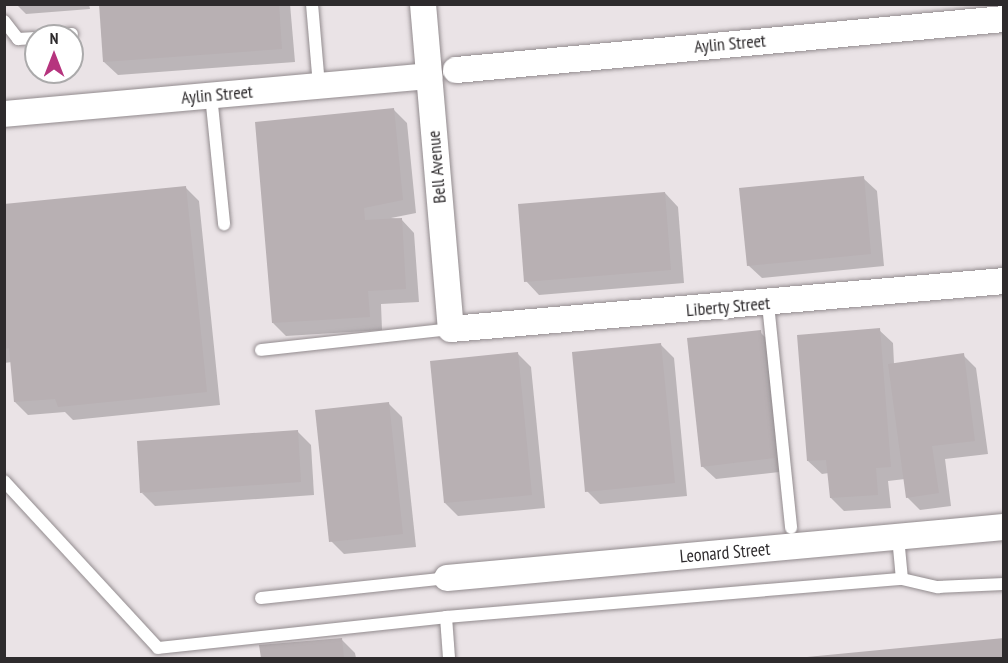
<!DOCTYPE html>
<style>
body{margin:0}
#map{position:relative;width:1008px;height:663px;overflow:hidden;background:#eae3e6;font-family:"PT Sans Narrow",sans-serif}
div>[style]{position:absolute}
.shadow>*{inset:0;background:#0003}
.building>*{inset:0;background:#b8b0b3}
.roads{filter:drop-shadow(0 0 2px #928b8e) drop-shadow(0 0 2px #928b8e)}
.service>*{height:12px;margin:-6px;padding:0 6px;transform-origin:6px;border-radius:6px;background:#fff}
.minor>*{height:26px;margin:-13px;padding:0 13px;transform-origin:13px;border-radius:13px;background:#fff}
span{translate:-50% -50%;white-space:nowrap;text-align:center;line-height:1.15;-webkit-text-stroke:6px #fff;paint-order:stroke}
.street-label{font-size:18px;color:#2e2b2d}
.frame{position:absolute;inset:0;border:6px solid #2e2b2d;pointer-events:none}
.north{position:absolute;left:24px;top:24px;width:60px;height:60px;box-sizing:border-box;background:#fff;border:2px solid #abaaab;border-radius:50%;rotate:0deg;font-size:16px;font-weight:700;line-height:24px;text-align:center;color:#2e2b2d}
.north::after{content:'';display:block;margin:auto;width:21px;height:27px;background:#b6347e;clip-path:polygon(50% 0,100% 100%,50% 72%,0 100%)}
</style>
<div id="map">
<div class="shadow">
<div style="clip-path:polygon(16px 4px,89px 4px,90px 9px,26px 14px)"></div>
<div style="clip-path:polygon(100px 4px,290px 4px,295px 62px,118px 75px,104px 62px)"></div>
<div style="clip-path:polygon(394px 110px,407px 123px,416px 213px,391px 218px,401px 219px,414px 233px,419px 302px,381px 304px,382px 330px,286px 336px,273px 323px)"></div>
<div style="clip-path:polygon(863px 178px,877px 191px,884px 266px,762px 278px,748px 265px)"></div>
<div style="clip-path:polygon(185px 187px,199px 201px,220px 405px,73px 420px,65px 412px,28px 415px,15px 402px,12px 362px,4px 363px,4px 206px)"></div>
<div style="clip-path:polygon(665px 193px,678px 207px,684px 283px,539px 295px,526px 281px)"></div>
<div style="clip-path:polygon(879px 330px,893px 343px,894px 364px,963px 355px,976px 368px,988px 454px,945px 459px,951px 506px,920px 510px,907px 497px,905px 479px,888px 481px,891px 508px,844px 511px,831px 498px,829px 473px,822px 474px,808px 461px)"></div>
<div style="clip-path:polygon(760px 332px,773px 345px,788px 471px,716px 479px,702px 466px)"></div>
<div style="clip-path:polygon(661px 345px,674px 358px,687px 496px,600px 504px,587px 491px)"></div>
<div style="clip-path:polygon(518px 354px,531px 367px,545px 508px,458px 516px,445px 503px)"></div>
<div style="clip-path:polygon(389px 404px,402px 417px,416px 547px,344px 554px,331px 541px)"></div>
<div style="clip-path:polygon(297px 431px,311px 445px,314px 495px,155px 506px,142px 493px)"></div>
<div style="clip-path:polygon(342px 640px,355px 653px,356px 658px,262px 658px,261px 647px)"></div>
<div style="clip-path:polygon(1004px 640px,1004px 658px,802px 658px)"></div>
</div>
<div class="building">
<div style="clip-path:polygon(99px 4px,279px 4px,282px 49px,103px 62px)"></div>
<div style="clip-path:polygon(394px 108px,403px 200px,364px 208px,365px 220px,402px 218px,406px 289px,368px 291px,370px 317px,272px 323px,255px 122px)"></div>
<div style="clip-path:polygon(864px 176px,871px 254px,747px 266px,739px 188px)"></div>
<div style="clip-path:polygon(186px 186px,207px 392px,58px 407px,55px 399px,14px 402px,9px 348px,4px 349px,4px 204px)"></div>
<div style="clip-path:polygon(665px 192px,671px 270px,524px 282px,518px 204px)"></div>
<div style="clip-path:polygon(880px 328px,891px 467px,876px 468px,878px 495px,830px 498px,826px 460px,807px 461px,797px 335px)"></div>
<div style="clip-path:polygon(761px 330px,775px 458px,701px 467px,687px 338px)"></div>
<div style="clip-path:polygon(661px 343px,675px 483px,585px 492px,572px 352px)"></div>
<div style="clip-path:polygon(518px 352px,532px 495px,444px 503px,430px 361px)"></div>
<div style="clip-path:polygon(964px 353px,975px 441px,932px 446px,939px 493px,906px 498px,888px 364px)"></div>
<div style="clip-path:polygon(389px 402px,403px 534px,329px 542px,315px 410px)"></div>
<div style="clip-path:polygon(298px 430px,301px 482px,140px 493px,137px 441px)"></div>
<div style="clip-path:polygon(342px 638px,344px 658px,261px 658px,259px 645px)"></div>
<div style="clip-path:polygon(1004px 638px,1004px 658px,807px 658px,807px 657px)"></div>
</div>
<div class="roads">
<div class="service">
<div style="left:312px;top:4px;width:82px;rotate:85.1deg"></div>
<div style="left:4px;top:21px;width:23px;rotate:52deg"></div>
<div style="left:18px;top:39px;width:18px;rotate:-3deg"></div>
<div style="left:55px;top:36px;width:17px;rotate:-7deg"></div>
<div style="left:211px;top:95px;width:130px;rotate:84.2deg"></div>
<div style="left:768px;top:304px;width:225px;rotate:84.1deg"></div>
<div style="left:261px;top:350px;width:191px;rotate:-6.3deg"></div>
<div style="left:4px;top:481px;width:227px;rotate:47.3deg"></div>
<div style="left:158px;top:648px;width:290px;rotate:-6.1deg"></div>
<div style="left:446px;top:617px;width:458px;rotate:-4.8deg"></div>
<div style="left:898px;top:537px;width:42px;rotate:84.6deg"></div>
<div style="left:902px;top:579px;width:37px;rotate:13deg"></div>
<div style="left:938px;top:587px;width:66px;rotate:-2.6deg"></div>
<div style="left:261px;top:598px;width:187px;rotate:-6.1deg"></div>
<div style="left:446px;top:617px;width:41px;rotate:85.8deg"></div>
</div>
<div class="minor">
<div style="left:423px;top:4px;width:326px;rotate:85.1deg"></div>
<div style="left:451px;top:329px;width:555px;rotate:-4.96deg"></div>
<div style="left:456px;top:70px;width:550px;rotate:-5.32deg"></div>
<div style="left:4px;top:114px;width:427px;rotate:-5.1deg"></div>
<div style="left:447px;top:578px;width:559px;rotate:-5.23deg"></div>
</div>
</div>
<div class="street-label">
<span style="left:730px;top:44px;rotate:-5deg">Aylin Street</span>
<span style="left:217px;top:95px;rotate:-5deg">Aylin Street</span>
<span style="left:437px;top:167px;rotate:-95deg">Bell Avenue</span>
<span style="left:728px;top:307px;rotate:-5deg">Liberty Street</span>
<span style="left:725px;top:553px;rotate:-5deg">Leonard Street</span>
</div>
<div class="frame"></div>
<div class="north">N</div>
</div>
